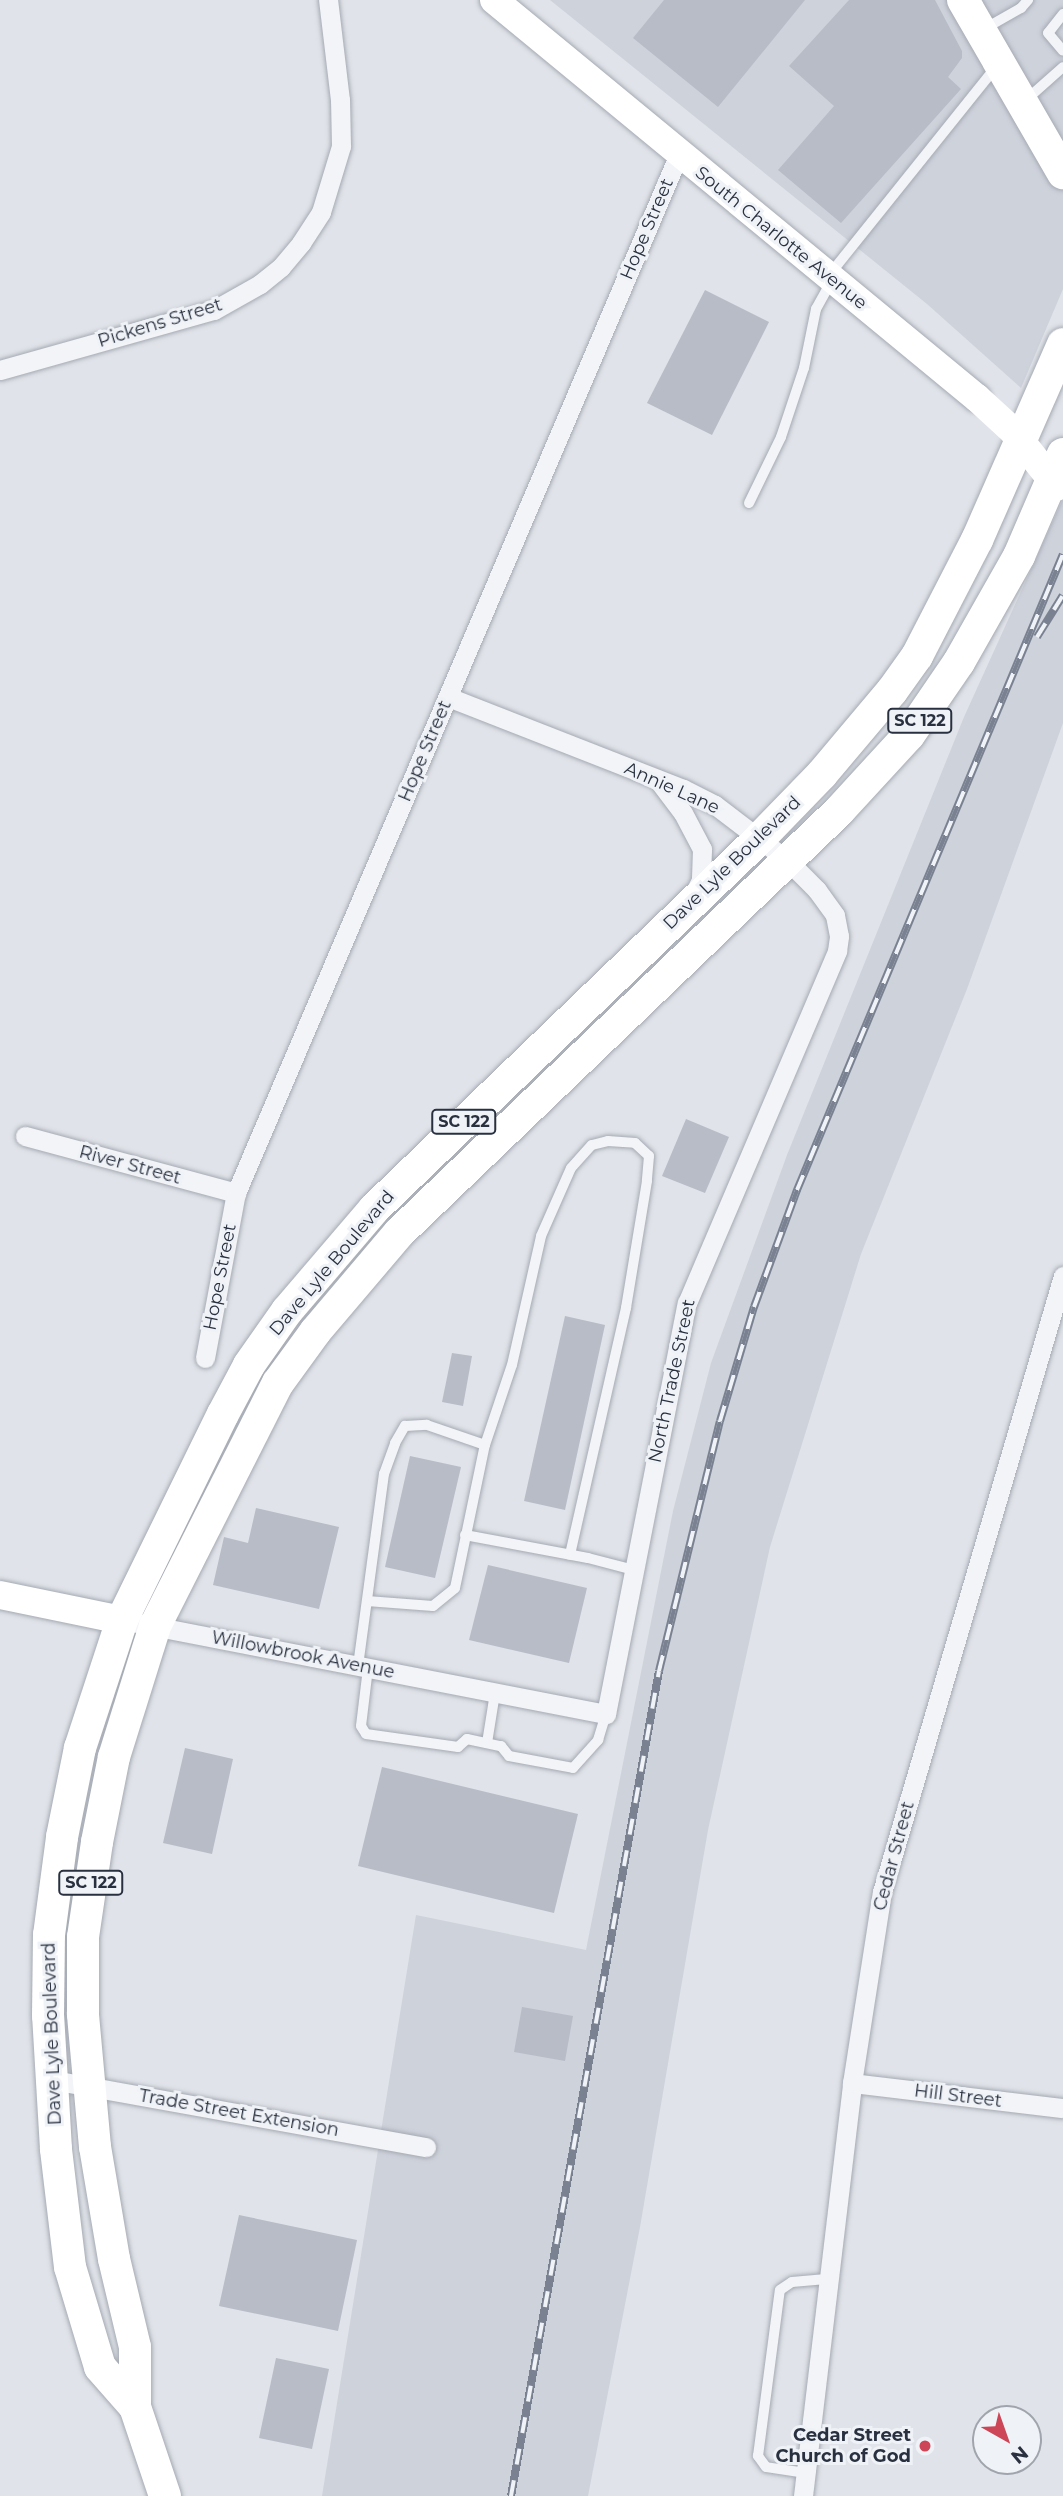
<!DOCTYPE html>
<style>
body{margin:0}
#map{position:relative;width:1063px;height:2496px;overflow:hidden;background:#e0e3e9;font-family:Montserrat,sans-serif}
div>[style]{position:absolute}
.built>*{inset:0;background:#ced2db}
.building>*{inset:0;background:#b7bcc6}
.roads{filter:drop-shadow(0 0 2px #a5aab3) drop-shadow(0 0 2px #a5aab3)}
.lane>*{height:10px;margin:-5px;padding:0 5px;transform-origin:5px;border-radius:5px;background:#f3f4f7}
.street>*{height:19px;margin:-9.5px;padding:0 9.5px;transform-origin:9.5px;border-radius:9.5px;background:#f3f4f7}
.secondary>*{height:28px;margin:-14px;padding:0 14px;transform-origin:14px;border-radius:14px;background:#fff}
.primary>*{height:32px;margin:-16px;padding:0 16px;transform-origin:16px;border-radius:16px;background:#fff}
.rail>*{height:8px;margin-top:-4px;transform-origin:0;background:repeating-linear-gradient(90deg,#eff2f6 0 16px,#7a8292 0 32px);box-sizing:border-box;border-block:2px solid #7a8292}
.secondary-bridge>*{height:28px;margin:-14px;padding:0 14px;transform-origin:14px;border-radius:14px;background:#fff}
.dots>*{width:19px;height:19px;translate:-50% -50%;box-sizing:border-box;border:4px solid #eff2f6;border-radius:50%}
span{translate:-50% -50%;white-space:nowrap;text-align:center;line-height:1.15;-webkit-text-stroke:6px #eff2f6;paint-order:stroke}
.shield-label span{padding:2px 5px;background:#eff2f6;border:2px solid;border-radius:5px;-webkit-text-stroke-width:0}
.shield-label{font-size:16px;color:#293140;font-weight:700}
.street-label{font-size:18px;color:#293140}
.poi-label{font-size:18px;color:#293140;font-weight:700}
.right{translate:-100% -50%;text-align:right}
.north{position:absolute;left:972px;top:2405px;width:70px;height:70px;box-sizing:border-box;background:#eff2f6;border:2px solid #a0a5ad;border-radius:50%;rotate:140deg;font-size:19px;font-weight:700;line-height:28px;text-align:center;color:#293140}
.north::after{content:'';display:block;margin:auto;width:24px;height:32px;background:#cc4657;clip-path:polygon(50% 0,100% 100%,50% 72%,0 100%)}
</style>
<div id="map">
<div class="built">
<div style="clip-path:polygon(550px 0,1063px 0,1063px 289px,1021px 388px,927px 304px)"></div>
<div style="clip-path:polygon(1063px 499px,1063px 723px,967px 989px,861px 1254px,770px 1547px,708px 1830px,640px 2227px,588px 2496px,322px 2496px,416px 1915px,586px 1950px,673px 1511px,711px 1363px,787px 1155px,964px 717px)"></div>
</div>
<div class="building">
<div style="clip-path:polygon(664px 0,805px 0,718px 107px,633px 38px)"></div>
<div style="clip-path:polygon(849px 0,935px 0,962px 51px,962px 58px,948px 77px,961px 89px,841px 223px,778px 170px,834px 106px,789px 66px)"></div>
<div style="clip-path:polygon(705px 290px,769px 322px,712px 435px,647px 403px)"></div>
<div style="clip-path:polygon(686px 1119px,729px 1137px,705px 1193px,662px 1176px)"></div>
<div style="clip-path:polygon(565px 1316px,605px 1325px,565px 1510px,524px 1501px)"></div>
<div style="clip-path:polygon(452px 1353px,472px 1356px,463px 1406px,442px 1402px)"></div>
<div style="clip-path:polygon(410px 1456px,461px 1467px,435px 1578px,385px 1567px)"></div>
<div style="clip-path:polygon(256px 1508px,339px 1527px,319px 1609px,213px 1585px,224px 1537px,248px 1543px)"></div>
<div style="clip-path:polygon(488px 1565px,587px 1588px,569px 1663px,469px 1640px)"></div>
<div style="clip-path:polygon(185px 1748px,233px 1759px,212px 1854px,163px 1843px)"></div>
<div style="clip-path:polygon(382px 1767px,578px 1814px,554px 1913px,358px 1866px)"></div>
<div style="clip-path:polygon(522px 2007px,573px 2016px,565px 2061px,514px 2052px)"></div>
<div style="clip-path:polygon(239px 2215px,357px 2240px,338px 2331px,219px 2306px)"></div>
<div style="clip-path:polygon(276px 2358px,329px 2369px,312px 2449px,259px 2438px)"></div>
</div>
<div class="roads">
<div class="lane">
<div style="left:1063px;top:14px;width:24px;rotate:128deg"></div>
<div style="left:1048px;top:33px;width:23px;rotate:50deg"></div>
<div style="left:984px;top:29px;width:43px;rotate:-29.6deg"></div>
<div style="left:1021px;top:8px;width:11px;rotate:-49deg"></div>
<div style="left:1027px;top:99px;width:48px;rotate:-41.6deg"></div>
<div style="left:830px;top:274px;width:265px;rotate:-51.3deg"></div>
<div style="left:749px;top:503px;width:73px;rotate:-64.1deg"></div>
<div style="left:781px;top:437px;width:73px;rotate:-71.6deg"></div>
<div style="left:804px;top:368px;width:60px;rotate:-78.5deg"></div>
<div style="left:816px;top:309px;width:33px;rotate:-61deg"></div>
<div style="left:465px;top:1535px;width:125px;rotate:10.6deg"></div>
<div style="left:588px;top:1558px;width:48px;rotate:14.6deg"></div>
<div style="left:367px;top:1601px;width:66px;rotate:4.3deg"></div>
<div style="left:433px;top:1606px;width:28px;rotate:-39deg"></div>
<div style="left:455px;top:1588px;width:146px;rotate:-78.2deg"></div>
<div style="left:485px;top:1445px;width:84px;rotate:-71.4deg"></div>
<div style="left:512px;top:1365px;width:132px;rotate:-77.3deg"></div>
<div style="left:541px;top:1236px;width:74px;rotate:-66.2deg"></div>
<div style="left:571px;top:1168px;width:31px;rotate:-48deg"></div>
<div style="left:592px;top:1145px;width:16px;rotate:-14deg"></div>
<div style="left:608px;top:1141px;width:27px;rotate:4deg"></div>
<div style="left:635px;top:1143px;width:19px;rotate:43deg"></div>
<div style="left:649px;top:1156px;width:25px;rotate:95deg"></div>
<div style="left:647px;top:1181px;width:129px;rotate:99.4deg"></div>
<div style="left:626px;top:1308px;width:253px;rotate:102.8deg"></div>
<div style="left:358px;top:1666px;width:194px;rotate:-82.3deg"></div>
<div style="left:384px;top:1474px;width:33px;rotate:-70deg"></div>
<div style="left:395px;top:1443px;width:20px;rotate:-60deg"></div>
<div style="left:405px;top:1426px;width:22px;rotate:-3deg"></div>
<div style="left:427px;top:1425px;width:61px;rotate:19deg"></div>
<div style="left:368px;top:1668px;width:58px;rotate:96.9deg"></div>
<div style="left:361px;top:1726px;width:9px;rotate:58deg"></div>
<div style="left:366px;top:1734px;width:93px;rotate:8deg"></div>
<div style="left:458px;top:1747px;width:12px;rotate:-42deg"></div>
<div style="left:467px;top:1739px;width:35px;rotate:12deg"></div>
<div style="left:501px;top:1746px;width:13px;rotate:51deg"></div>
<div style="left:509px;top:1756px;width:65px;rotate:10.6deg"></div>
<div style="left:573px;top:1768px;width:38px;rotate:-48deg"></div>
<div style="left:598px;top:1740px;width:27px;rotate:-73deg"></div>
<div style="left:487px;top:1743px;width:51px;rotate:-80.9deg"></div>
<div style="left:806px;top:2473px;width:40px;rotate:-171.5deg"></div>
<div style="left:766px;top:2467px;width:14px;rotate:-126deg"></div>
<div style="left:758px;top:2456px;width:167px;rotate:-82.5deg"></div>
<div style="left:780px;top:2290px;width:14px;rotate:-34deg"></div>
<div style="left:792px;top:2282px;width:37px;rotate:-5deg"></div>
</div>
<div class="street">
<div style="left:0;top:370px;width:222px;rotate:-15.7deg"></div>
<div style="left:214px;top:310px;width:53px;rotate:-29.5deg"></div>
<div style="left:260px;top:284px;width:27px;rotate:-39deg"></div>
<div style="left:281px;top:267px;width:31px;rotate:-50deg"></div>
<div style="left:301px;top:243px;width:37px;rotate:-57deg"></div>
<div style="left:321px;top:212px;width:69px;rotate:-73.1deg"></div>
<div style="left:341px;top:146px;width:46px;rotate:-91.2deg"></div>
<div style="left:340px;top:100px;width:101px;rotate:-96.8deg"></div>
<div style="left:658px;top:780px;width:41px;rotate:52.9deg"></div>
<div style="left:683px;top:813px;width:41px;rotate:62.2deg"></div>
<div style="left:702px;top:849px;width:31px;rotate:92deg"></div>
<div style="left:701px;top:880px;width:18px;rotate:117deg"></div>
<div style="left:25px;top:1136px;width:219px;rotate:15.1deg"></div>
<div style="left:205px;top:1358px;width:168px;rotate:-79.4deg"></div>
<div style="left:236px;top:1193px;width:1129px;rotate:-66.91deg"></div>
<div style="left:122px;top:1620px;width:493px;rotate:11deg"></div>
<div style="left:606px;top:1714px;width:419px;rotate:-78.9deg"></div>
<div style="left:687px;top:1303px;width:383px;rotate:-66.9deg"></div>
<div style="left:837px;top:951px;width:15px;rotate:-82deg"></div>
<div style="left:839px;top:936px;width:21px;rotate:-101deg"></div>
<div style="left:835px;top:915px;width:31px;rotate:-126deg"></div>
<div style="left:817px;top:890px;width:42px;rotate:-135deg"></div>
<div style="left:787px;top:860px;width:91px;rotate:-142.6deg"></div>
<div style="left:715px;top:805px;width:36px;rotate:-153deg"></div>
<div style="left:683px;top:789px;width:252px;rotate:-158.6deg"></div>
<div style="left:53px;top:2080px;width:379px;rotate:10.2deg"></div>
<div style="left:852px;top:2083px;width:212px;rotate:6.8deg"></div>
<div style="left:803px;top:2496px;width:416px;rotate:-83.2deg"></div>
<div style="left:852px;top:2083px;width:193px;rotate:-81.1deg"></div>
<div style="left:882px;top:1892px;width:642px;rotate:-73.63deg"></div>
</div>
<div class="secondary">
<div style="left:494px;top:0;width:626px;rotate:39.49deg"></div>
<div style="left:0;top:1595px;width:125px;rotate:11.6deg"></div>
</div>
<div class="primary">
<div style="left:963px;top:0;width:200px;rotate:60deg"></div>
<div style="left:135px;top:2407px;width:53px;rotate:-131.2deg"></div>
<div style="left:100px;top:2367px;width:104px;rotate:-106.7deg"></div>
<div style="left:70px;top:2267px;width:119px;rotate:-96.8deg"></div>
<div style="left:56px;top:2149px;width:133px;rotate:-93.4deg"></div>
<div style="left:48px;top:2016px;width:81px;rotate:-89.3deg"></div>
<div style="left:49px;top:1935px;width:99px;rotate:-82.4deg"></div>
<div style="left:62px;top:1837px;width:91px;rotate:-78.6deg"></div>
<div style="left:80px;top:1748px;width:135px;rotate:-71.8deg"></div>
<div style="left:122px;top:1620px;width:229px;rotate:-63.9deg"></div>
<div style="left:223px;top:1414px;width:55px;rotate:-62deg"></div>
<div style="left:249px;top:1365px;width:66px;rotate:-54.9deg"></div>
<div style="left:287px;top:1311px;width:134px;rotate:-49.5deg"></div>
<div style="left:374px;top:1209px;width:535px;rotate:-43.86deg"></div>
<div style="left:760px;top:838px;width:89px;rotate:-45.9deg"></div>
<div style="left:822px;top:774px;width:109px;rotate:-49.9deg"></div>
<div style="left:892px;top:691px;width:43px;rotate:-54.5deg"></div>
<div style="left:917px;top:656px;width:131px;rotate:-62.7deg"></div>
<div style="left:977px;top:540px;width:214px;rotate:-66.3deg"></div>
<div style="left:165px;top:2496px;width:94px;rotate:-108.6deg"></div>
<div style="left:135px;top:2407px;width:60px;rotate:-90deg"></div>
<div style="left:135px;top:2347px;width:90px;rotate:-103.4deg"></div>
<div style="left:114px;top:2259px;width:114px;rotate:-99.6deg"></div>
<div style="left:95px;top:2147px;width:134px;rotate:-95.2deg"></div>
<div style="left:83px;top:2014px;width:77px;rotate:-90deg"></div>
<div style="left:83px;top:1937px;width:96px;rotate:-81.6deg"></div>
<div style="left:97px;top:1842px;width:87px;rotate:-78.7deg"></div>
<div style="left:114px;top:1757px;width:137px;rotate:-72.6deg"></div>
<div style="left:155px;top:1626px;width:272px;rotate:-63.2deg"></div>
<div style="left:278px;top:1383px;width:63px;rotate:-54deg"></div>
<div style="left:315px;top:1332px;width:130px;rotate:-49.7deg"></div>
<div style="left:399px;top:1233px;width:610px;rotate:-43.8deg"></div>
<div style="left:839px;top:811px;width:103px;rotate:-47.4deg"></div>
<div style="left:909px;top:735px;width:88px;rotate:-55.6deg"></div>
<div style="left:959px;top:662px;width:122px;rotate:-60.5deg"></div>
<div style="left:1019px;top:556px;width:111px;rotate:-66.7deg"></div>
</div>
</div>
<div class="rail">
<div style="left:1037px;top:637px;width:49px;rotate:-58.2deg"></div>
<div style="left:511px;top:2496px;width:838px;rotate:-79.83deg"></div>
<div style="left:659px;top:1671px;width:257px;rotate:-76.3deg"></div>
<div style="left:720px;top:1421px;width:119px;rotate:-73.4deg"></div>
<div style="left:754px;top:1307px;width:125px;rotate:-69.8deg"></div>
<div style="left:797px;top:1190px;width:689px;rotate:-67.3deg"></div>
</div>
<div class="secondary-bridge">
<div style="left:977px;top:398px;width:49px;rotate:42.5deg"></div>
<div style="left:1013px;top:431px;width:71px;rotate:51.8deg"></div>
</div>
<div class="dots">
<div style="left:925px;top:2446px;background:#cc4657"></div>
</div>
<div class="shield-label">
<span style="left:920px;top:721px">SC 122</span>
<span style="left:464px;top:1122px">SC 122</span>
<span style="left:91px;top:1883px">SC 122</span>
</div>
<div class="street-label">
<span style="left:647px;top:229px;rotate:-67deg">Hope Street</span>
<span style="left:781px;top:238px;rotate:39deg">South Charlotte Avenue</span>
<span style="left:160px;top:323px;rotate:-17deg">Pickens Street</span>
<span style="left:425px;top:751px;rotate:-67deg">Hope Street</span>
<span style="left:672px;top:788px;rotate:24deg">Annie Lane</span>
<span style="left:732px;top:863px;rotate:-44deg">Dave Lyle Boulevard</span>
<span style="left:130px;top:1165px;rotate:15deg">River Street</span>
<span style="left:332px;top:1263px;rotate:-50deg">Dave Lyle Boulevard</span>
<span style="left:220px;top:1277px;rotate:-79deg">Hope Street</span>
<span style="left:672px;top:1381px;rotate:-78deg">North Trade Street</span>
<span style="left:303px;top:1655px;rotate:11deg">Willowbrook Avenue</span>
<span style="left:894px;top:1856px;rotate:-75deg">Cedar Street</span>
<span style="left:52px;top:2034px;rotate:-92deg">Dave Lyle Boulevard</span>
<span style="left:958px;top:2096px;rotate:7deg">Hill Street</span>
<span style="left:239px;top:2113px;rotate:10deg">Trade Street Extension</span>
</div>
<div class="poi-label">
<span class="right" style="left:911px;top:2446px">Cedar Street<br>Church of God</span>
</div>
<div class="north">N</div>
</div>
